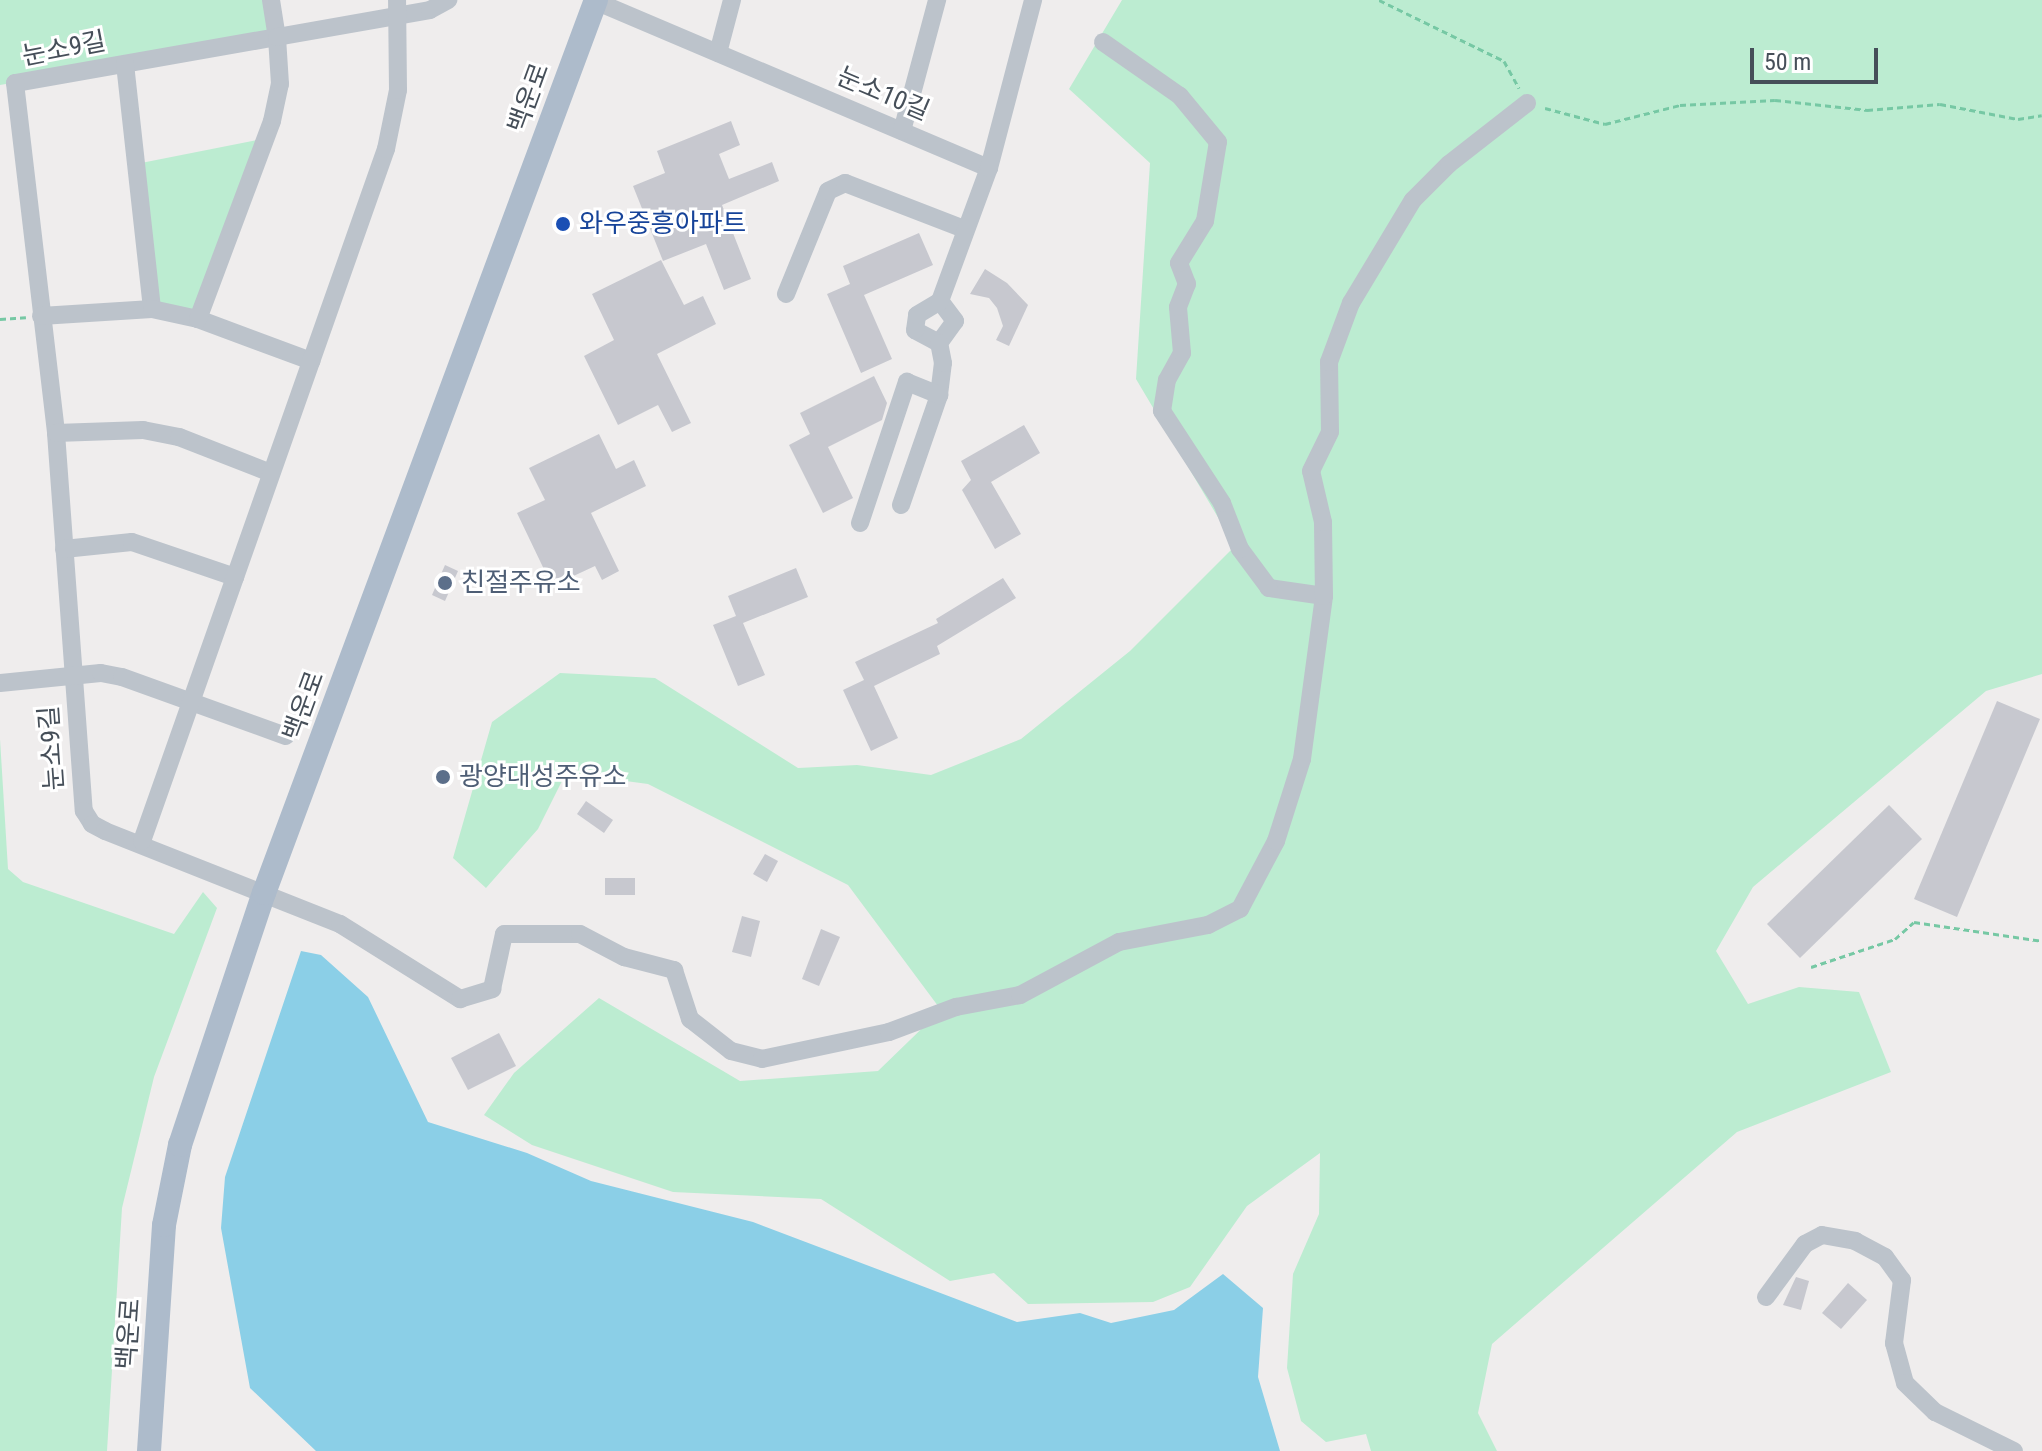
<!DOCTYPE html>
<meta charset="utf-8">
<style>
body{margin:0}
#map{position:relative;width:2042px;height:1451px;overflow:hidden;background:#efeded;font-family:"Roboto Condensed","Noto Sans KR",sans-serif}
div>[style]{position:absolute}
.green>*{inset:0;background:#bcecd1}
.water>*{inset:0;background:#8bcfe7}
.building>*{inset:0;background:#c7c8cf}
.path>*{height:3px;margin-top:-1.5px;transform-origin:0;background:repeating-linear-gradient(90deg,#76c8a4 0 6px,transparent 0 10px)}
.minor>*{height:18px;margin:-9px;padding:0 9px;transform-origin:9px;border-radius:9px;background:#bcc3cb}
.major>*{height:24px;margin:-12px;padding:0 12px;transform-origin:12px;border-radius:12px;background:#adbbcb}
.dots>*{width:22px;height:22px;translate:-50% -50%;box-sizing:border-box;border:4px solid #fff;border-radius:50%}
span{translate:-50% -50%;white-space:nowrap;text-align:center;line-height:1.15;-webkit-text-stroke:6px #fff;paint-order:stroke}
.street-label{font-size:26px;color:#464f59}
.transit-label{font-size:26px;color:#164399}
.left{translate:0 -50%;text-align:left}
.service-label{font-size:26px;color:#4e5e75}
.scale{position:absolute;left:1750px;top:48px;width:128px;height:36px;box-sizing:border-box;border:4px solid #464f59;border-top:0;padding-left:10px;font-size:24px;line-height:28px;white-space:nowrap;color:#464f59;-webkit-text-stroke:6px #fff;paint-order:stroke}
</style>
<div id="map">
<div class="green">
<div style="clip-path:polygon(0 0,271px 0,277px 37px,0 85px)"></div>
<div style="clip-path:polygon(1122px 0,2042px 0,2042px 674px,1986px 691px,1753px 887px,1716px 951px,1748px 1004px,1799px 987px,1859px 992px,1891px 1072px,1737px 1132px,1492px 1344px,1478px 1413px,1497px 1451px,1371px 1451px,1366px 1434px,1326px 1442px,1301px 1421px,1287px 1368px,1293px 1274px,1319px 1214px,1320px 1153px,1247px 1206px,1190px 1287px,1153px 1302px,1028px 1304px,994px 1273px,950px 1281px,821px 1199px,673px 1192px,532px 1145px,484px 1115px,514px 1073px,599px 998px,740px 1081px,878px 1071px,941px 1010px,848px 885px,648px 784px,566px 773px,538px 829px,486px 888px,453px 858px,492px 722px,560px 673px,655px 678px,798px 768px,857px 765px,931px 775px,1021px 739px,1130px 651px,1235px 546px,1136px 379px,1150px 163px,1069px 89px)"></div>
<div style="clip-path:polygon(267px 138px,198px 319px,152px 309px,136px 164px)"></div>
<div style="clip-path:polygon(0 739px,8px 869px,23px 882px,174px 934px,203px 892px,217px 908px,154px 1077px,122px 1208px,107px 1451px,0 1451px)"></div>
</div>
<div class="water">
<div style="clip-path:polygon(301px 951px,321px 955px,368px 997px,428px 1122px,527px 1153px,591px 1181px,753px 1222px,1017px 1322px,1080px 1313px,1111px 1323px,1174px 1310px,1223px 1274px,1263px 1308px,1258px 1377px,1280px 1451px,316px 1451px,250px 1388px,221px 1228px,225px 1177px)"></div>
</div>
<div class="building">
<div style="clip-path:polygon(731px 121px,740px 145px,719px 154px,729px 179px,772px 162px,779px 181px,722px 205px,751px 279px,724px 290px,706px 244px,663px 261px,633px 186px,665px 173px,657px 151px)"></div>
<div style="clip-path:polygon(919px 233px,933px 265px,864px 295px,892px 359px,861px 373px,827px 294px,850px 284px,843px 266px)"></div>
<div style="clip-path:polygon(661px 260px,684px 305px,703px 296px,716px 324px,657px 354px,691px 423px,672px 432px,658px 405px,618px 425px,584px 356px,614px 340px,592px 294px)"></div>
<div style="clip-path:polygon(985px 269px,1007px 283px,1028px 305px,1009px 346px,996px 340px,1003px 326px,997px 308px,989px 298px,970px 294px)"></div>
<div style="clip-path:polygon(874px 376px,887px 403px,882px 420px,828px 447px,853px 498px,823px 513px,789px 445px,810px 434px,800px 413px)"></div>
<div style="clip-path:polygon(1024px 425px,1040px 453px,991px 482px,1021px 534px,995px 549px,962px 490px,971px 480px,961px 461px)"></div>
<div style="clip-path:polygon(599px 434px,616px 469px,634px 460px,646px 486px,591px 513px,619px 571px,602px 580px,595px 566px,552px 586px,517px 513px,545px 500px,529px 468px)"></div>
<div style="clip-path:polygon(445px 565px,458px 571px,445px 601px,432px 595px)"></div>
<div style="clip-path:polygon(796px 568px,808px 597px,743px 623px,765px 675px,738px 686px,713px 625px,736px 616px,728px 596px)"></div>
<div style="clip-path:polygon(1003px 578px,1016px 598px,937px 646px,940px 654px,874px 686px,898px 738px,871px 751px,843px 690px,864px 680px,855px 662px,938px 623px,936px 619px)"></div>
<div style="clip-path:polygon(1997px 701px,2040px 719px,1957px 917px,1914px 899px)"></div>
<div style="clip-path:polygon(586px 801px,613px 820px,604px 833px,577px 814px)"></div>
<div style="clip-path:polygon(1889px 805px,1922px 839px,1800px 958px,1767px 924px)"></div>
<div style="clip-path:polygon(765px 854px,778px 861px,767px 882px,753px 874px)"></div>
<div style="clip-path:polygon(605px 878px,635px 878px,635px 895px,605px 895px)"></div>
<div style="clip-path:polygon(742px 916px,760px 921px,751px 957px,732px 952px)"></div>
<div style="clip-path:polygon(821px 929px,840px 937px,819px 986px,802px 979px)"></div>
<div style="clip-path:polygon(499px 1033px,516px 1066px,468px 1090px,451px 1058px)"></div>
<div style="clip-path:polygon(1796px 1277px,1809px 1281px,1801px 1310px,1783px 1305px)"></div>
<div style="clip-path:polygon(1848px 1283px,1867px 1300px,1841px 1329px,1822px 1313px)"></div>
</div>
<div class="path">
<div style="left:1379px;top:0;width:139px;rotate:26deg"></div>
<div style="left:1504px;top:61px;width:31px;rotate:61deg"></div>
<div style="left:1545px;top:108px;width:62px;rotate:14.9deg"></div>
<div style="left:1605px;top:124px;width:77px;rotate:-14.2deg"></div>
<div style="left:1680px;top:105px;width:95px;rotate:-3deg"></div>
<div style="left:1775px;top:100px;width:93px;rotate:6.2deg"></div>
<div style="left:1867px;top:110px;width:73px;rotate:-4.7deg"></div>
<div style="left:1940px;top:104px;width:79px;rotate:10.9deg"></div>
<div style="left:2018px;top:119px;width:24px;rotate:-9deg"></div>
<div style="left:0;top:319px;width:26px;rotate:-4deg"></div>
<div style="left:1811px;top:967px;width:89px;rotate:-18.4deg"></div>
<div style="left:1895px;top:939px;width:25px;rotate:-42deg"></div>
<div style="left:1914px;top:922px;width:129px;rotate:8.4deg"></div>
</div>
<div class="minor">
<div style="left:271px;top:0;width:37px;rotate:81deg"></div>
<div style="left:277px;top:37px;width:266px;rotate:170deg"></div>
<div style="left:15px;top:83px;width:352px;rotate:83.3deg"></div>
<div style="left:56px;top:433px;width:379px;rotate:85.8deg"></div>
<div style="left:84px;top:811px;width:15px;rotate:58deg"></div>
<div style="left:92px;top:824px;width:15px;rotate:28deg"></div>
<div style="left:105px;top:831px;width:253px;rotate:21.6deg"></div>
<div style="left:340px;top:924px;width:142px;rotate:32deg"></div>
<div style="left:460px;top:999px;width:34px;rotate:-17deg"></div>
<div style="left:492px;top:989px;width:56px;rotate:-77.7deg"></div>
<div style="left:504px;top:934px;width:76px"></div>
<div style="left:580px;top:934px;width:50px;rotate:27.6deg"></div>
<div style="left:624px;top:957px;width:52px;rotate:14.6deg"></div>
<div style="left:674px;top:970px;width:52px;rotate:71.9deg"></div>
<div style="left:690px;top:1019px;width:52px;rotate:38deg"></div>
<div style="left:731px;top:1051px;width:32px;rotate:14deg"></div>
<div style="left:762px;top:1059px;width:130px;rotate:-12deg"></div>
<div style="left:889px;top:1032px;width:72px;rotate:-20.5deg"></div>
<div style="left:956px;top:1007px;width:65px;rotate:-10.6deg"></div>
<div style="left:1020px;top:995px;width:112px;rotate:-28.2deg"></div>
<div style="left:1119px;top:942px;width:91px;rotate:-10.8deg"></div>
<div style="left:1208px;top:925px;width:36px;rotate:-27deg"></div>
<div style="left:1240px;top:909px;width:77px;rotate:-62.1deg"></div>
<div style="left:1276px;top:841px;width:86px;rotate:-72.4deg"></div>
<div style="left:1302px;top:759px;width:164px;rotate:-82.3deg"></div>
<div style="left:1324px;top:596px;width:56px;rotate:-171.7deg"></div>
<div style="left:1269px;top:588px;width:49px;rotate:-126.6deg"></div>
<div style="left:1240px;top:549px;width:49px;rotate:-111.4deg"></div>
<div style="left:1222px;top:503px;width:110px;rotate:-123.1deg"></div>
<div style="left:1162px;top:411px;width:31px;rotate:-81deg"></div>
<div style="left:1167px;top:380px;width:31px;rotate:-61deg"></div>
<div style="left:1182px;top:353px;width:46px;rotate:-95deg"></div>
<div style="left:1178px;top:307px;width:25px;rotate:-69deg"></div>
<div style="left:1187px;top:284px;width:22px;rotate:-111deg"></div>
<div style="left:1179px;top:263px;width:49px;rotate:-58.2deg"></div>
<div style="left:1205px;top:221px;width:80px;rotate:-80.7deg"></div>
<div style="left:1218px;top:142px;width:60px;rotate:-129.6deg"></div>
<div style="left:1180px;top:96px;width:94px;rotate:-145deg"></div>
<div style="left:595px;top:1px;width:428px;rotate:23deg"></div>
<div style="left:718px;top:53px;width:55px;rotate:-75.2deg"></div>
<div style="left:125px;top:64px;width:246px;rotate:83.7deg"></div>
<div style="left:902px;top:131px;width:136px;rotate:-75deg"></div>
<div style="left:786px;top:294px;width:111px;rotate:-67.8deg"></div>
<div style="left:828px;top:191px;width:19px;rotate:-25deg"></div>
<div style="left:845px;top:183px;width:128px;rotate:21.1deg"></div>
<div style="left:940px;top:301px;width:25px;rotate:53deg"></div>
<div style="left:955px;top:321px;width:27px;rotate:126deg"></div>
<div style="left:939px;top:343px;width:27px;rotate:-152deg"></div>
<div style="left:915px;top:330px;width:15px;rotate:-82deg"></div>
<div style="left:917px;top:315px;width:27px;rotate:-31deg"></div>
<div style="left:940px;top:301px;width:142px;rotate:-69.8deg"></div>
<div style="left:989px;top:168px;width:174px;rotate:-75.3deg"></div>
<div style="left:41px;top:316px;width:111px;rotate:-3.6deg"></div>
<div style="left:152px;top:309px;width:47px;rotate:12.3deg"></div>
<div style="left:198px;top:319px;width:121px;rotate:20.4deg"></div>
<div style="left:198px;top:319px;width:211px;rotate:-69.5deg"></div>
<div style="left:272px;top:121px;width:38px;rotate:-78deg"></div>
<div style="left:280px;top:84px;width:47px;rotate:-93.7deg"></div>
<div style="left:277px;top:37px;width:155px;rotate:-10deg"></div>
<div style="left:430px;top:10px;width:21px;rotate:-29deg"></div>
<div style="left:56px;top:433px;width:87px;rotate:-2deg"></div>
<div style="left:143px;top:430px;width:37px;rotate:11deg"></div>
<div style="left:179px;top:437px;width:99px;rotate:21.4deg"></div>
<div style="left:901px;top:505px;width:116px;rotate:-70.9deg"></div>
<div style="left:939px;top:395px;width:32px;rotate:-83deg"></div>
<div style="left:943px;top:363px;width:20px;rotate:-101deg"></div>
<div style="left:860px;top:523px;width:149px;rotate:-71.6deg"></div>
<div style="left:907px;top:382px;width:35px;rotate:22deg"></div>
<div style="left:64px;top:549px;width:68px;rotate:-5.9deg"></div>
<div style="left:132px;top:542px;width:109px;rotate:18.8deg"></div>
<div style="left:1324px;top:596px;width:74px;rotate:-90.8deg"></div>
<div style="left:1323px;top:522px;width:52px;rotate:-103.2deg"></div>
<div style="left:1311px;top:471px;width:43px;rotate:-64deg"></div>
<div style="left:1330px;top:432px;width:70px;rotate:-90.8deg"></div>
<div style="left:1329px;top:362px;width:63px;rotate:-69.6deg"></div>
<div style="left:1351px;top:303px;width:120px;rotate:-59deg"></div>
<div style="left:1413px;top:200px;width:51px;rotate:-45deg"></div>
<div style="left:1449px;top:164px;width:99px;rotate:-38deg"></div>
<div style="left:0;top:683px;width:101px;rotate:-5.7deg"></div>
<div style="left:101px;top:673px;width:21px;rotate:11deg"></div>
<div style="left:122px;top:677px;width:174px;rotate:19.8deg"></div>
<div style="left:142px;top:841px;width:734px;rotate:-70.58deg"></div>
<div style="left:386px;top:149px;width:60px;rotate:-78.5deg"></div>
<div style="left:398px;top:90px;width:90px;rotate:-90.6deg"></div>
<div style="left:1766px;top:1297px;width:66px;rotate:-53.7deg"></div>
<div style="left:1805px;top:1244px;width:19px;rotate:-28deg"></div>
<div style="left:1822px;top:1235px;width:34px;rotate:10deg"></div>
<div style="left:1855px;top:1241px;width:34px;rotate:28deg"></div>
<div style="left:1885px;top:1257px;width:29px;rotate:54deg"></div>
<div style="left:1902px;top:1280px;width:64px;rotate:97.2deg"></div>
<div style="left:1894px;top:1343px;width:41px;rotate:74.6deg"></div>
<div style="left:1905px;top:1383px;width:42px;rotate:44deg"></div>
<div style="left:1935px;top:1412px;width:88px;rotate:26.3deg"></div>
</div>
<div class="major">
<div style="left:149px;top:1451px;width:226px;rotate:-86.2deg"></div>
<div style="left:164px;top:1225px;width:82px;rotate:-78.7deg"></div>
<div style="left:180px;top:1145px;width:266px;rotate:-71.6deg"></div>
<div style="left:264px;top:893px;width:953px;rotate:-69.61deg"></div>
</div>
<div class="dots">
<div style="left:563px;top:224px;background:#1a4fb4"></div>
<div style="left:445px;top:583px;background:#5c6f8a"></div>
<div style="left:443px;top:777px;background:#5c6f8a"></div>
</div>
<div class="street-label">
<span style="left:64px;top:49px;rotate:-11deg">눈소9길</span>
<span style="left:883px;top:94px;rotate:23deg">눈소10길</span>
<span style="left:529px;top:98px;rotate:-70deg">백운로</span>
<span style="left:304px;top:706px;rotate:-70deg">백운로</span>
<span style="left:52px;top:748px;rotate:-94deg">눈소9길</span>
<span style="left:129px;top:1334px;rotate:-86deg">백운로</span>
</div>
<div class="transit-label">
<span class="left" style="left:579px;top:224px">와우중흥아파트</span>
</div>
<div class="service-label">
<span class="left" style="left:461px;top:583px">친절주유소</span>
<span class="left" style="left:459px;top:777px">광양대성주유소</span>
</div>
<div class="scale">50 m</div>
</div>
